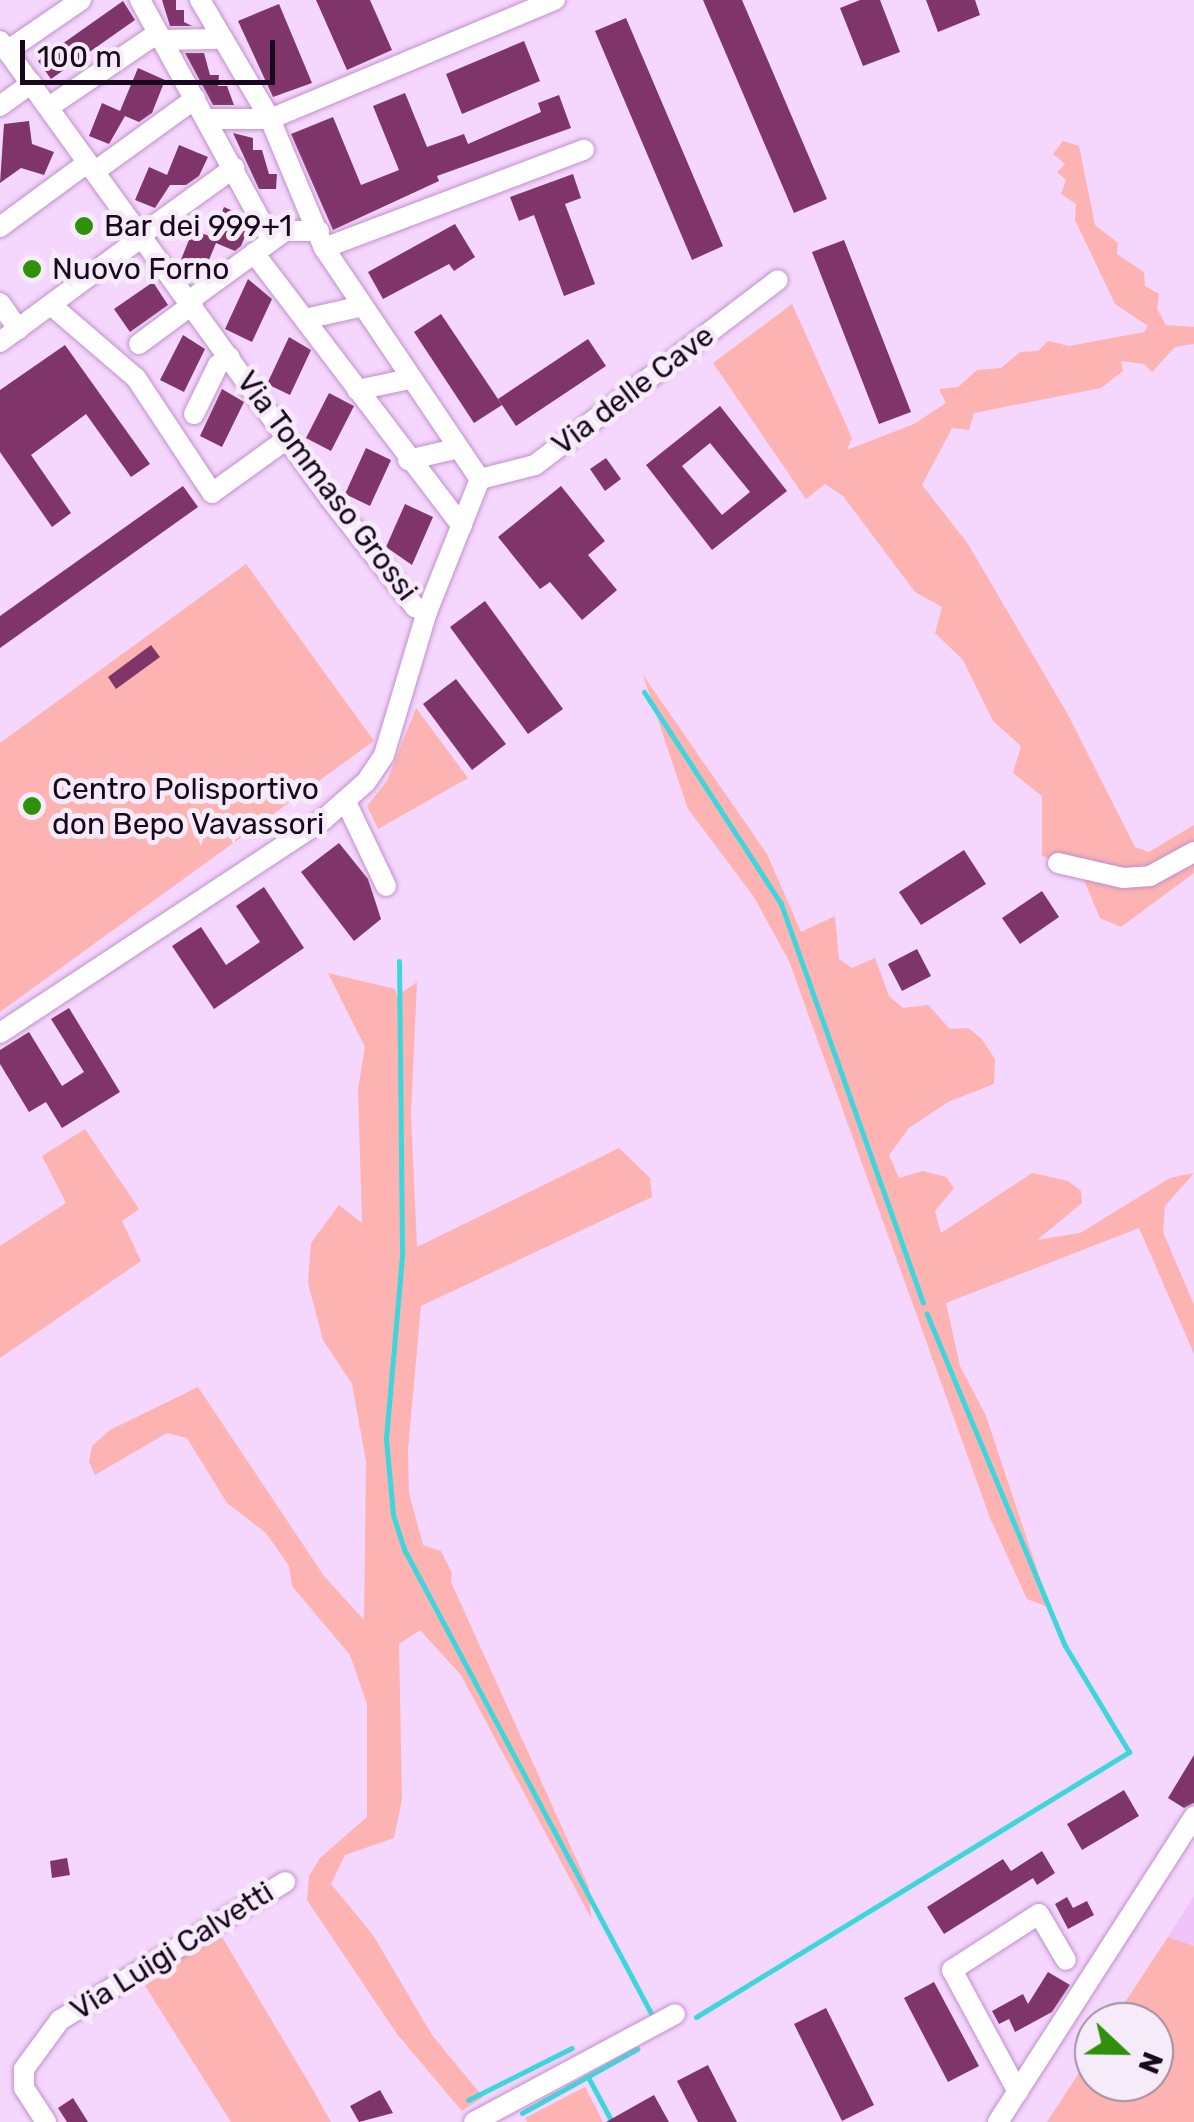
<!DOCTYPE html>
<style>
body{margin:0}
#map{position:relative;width:1194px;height:2122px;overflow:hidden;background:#f5d6fd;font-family:Rubik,sans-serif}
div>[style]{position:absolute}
.built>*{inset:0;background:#f0c3fb}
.green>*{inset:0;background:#fdb3b2}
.stream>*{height:5px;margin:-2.5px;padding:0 2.5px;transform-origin:2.5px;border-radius:2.5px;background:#3dd6dd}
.building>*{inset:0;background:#7f356a}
.roads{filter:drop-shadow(0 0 2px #c190cd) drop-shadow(0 0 2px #c190cd)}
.minor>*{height:20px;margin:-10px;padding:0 10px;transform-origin:10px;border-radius:10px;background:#fff}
.dots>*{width:28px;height:28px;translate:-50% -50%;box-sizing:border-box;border:5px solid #f6ecf9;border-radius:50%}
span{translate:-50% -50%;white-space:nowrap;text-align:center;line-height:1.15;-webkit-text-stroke:10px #f6ecf9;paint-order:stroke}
.poi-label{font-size:30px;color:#19071d}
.left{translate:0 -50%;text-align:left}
.street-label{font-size:30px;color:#19071d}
.north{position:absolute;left:1074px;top:2002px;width:100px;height:100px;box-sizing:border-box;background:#f6ecf9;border:2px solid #9e90a1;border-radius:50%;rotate:112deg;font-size:28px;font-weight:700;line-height:40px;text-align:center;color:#19071d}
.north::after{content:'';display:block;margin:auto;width:35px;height:45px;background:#2f900b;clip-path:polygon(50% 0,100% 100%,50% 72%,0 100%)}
.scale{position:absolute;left:20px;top:40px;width:255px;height:45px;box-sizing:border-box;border:5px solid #19071d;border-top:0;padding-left:12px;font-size:30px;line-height:35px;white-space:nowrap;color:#19071d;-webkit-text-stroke:8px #f6ecf9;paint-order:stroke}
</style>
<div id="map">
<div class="built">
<div style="clip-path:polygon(1194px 1896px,1194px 1946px,1168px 1937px)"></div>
</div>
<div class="green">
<div style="clip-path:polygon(1063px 141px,1079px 146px,1095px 225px,1118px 243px,1117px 254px,1144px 272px,1145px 286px,1159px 294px,1157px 309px,1166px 325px,1194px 327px,1194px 344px,1175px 347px,1152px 372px,1144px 364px,1121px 361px,1123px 371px,1101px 388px,974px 413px,969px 430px,952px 428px,922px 485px,968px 544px,1067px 713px,1135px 847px,1149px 852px,1194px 825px,1194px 873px,1121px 927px,1100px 918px,1080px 871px,1042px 856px,1042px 796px,1013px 773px,1021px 746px,993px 721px,963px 660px,935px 633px,942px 607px,915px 592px,843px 496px,825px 484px,806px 499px,713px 363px,792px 304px,852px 438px,847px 450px,914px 424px,946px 403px,939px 389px,958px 387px,977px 370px,1001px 368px,1020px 352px,1038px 351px,1048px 341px,1069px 346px,1144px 332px,1148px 326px,1115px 304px,1075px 220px,1076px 204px,1061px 194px,1066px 180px,1057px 172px,1065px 164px,1053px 154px)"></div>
<div style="clip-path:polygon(246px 564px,374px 741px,0 1012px,0 743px)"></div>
<div style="clip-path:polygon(643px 675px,767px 854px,801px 932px,835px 916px,839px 959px,852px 968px,875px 958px,889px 996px,903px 1008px,928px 1005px,950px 1029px,968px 1028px,981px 1038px,995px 1059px,994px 1084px,948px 1102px,909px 1128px,889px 1155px,899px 1178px,923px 1171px,946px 1177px,954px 1188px,935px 1211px,941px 1233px,1032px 1173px,1068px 1181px,1081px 1191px,1082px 1203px,1037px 1240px,1080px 1233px,1170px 1178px,1194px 1173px,1165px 1206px,1163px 1232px,1194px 1305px,1194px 1354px,1139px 1228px,946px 1303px,960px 1366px,986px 1416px,1050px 1608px,1027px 1599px,990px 1518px,789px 961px,754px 897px,688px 809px)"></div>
<div style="clip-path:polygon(416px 708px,468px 778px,378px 829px,367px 806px,387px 781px)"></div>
<div style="clip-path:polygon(328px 973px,395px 989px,397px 996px,417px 982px,411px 1115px,417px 1247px,619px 1148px,650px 1178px,652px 1197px,421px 1306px,408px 1449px,409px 1493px,423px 1545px,441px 1551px,452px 1573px,451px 1582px,589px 1887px,591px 1918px,461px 1675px,420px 1630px,399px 1644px,402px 1799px,394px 1838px,345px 1855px,331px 1884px,373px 1935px,432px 2035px,483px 2097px,462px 2111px,397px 2034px,307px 1900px,309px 1876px,320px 1858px,367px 1817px,367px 1704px,350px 1655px,292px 1586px,289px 1566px,266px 1533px,227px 1503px,187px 1438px,167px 1433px,95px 1475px,89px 1462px,92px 1446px,110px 1430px,198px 1387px,324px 1576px,364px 1620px,366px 1461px,352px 1384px,323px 1340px,308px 1283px,311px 1243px,339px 1205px,362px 1223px,358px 1089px,365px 1047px)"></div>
<div style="clip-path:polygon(85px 1129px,139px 1209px,122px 1221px,141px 1261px,0 1358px,0 1246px,66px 1203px,42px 1156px)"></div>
<div style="clip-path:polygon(219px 1932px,312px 2088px,331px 2122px,231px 2122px,140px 1978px)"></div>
<div style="clip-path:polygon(1168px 1937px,1194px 1946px,1194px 2122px,1047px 2122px,1094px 2050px,1094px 2082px,1154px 2082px,1154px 2022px,1112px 2022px)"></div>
<div style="clip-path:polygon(585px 2087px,603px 2122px,527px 2122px,525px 2118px)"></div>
</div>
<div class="stream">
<div style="left:644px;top:692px;width:252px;rotate:57.1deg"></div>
<div style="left:781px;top:904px;width:423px;rotate:70.4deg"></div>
<div style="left:399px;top:961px;width:295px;rotate:89.4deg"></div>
<div style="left:402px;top:1256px;width:184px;rotate:95deg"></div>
<div style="left:386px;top:1439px;width:76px;rotate:84.7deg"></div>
<div style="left:393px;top:1515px;width:38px;rotate:72deg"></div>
<div style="left:405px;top:1551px;width:526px;rotate:61.97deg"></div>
<div style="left:696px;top:2017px;width:508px;rotate:-31.47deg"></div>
<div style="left:1129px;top:1752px;width:124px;rotate:-121.1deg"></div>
<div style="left:1065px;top:1646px;width:360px;rotate:-112.6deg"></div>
<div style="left:588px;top:2077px;width:51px;rotate:61.9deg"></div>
<div style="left:468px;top:2100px;width:116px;rotate:-26.6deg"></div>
<div style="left:522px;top:2113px;width:132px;rotate:-29.1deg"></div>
</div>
<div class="building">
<div style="clip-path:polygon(162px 0,176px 0,176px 10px,184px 10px,184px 22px,192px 26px,170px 26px)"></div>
<div style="clip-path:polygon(316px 0,370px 0,392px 50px,347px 70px)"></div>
<div style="clip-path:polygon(703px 0,742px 0,827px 199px,794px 213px)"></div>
<div style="clip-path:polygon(860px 0,880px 0,900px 52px,863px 66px,840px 8px)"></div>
<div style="clip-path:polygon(926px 0,975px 0,980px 15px,938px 32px)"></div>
<div style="clip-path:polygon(123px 1px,135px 20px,51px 79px,38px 61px)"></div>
<div style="clip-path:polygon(279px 4px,312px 83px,273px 97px,238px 21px)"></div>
<div style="clip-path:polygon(626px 18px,723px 246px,692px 260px,595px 31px)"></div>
<div style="clip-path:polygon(524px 41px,540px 81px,462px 114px,446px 74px)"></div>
<div style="clip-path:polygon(185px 53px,204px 53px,210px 75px,219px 75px,218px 86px,227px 86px,234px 105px,213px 105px)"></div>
<div style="clip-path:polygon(138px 68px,165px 80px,152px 113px,139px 122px,125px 116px,109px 144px,89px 136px,102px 103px,120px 111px)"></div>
<div style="clip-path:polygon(405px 93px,427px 147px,464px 134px,468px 144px,541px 112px,538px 103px,559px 95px,571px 128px,437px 176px,439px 181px,333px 230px,291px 134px,333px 117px,361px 185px,399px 170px,373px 106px)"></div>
<div style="clip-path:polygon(29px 121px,32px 144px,54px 152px,44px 175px,21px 168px,0 183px,4px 124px)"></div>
<div style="clip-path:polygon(233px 133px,253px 138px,253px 150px,262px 150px,269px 174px,277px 174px,276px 189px,259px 189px)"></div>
<div style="clip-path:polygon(179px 145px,208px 157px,199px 176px,186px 185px,170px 185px,155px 208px,135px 200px,149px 167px,167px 175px)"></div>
<div style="clip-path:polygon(573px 174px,581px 198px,565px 204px,595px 284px,564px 296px,534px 215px,519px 221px,510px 197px)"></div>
<div style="clip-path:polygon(224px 207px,242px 215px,249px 227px,241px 246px,235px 251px,216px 243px,204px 272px,180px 262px,193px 230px,212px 237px)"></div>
<div style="clip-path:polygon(455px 224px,475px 257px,454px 271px,449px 264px,383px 299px,368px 272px)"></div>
<div style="clip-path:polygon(844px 240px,911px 412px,879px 424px,812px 252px)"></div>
<div style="clip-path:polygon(248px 279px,272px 299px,252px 342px,225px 329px)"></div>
<div style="clip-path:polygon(153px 282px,168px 305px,130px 332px,114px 309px)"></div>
<div style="clip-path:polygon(441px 314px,502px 405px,474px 423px,414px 332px)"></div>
<div style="clip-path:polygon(183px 335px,205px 349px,184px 392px,160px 380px)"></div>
<div style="clip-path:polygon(289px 337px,311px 350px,290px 395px,267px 384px)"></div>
<div style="clip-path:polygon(588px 339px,606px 366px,516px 426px,498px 399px)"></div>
<div style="clip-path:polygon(65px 345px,150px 464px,131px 477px,86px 414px,31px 455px,71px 513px,52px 527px,0 452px,0 390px)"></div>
<div style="clip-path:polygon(222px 389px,244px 402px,222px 447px,200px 436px)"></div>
<div style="clip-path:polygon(329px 393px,354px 406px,331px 451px,306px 438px)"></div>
<div style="clip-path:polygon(evenodd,720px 406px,787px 491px,712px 550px,646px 465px,720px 406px,710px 443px,750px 492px,722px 515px,682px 466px,710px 443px)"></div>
<div style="clip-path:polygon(366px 448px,391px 460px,370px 506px,345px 494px)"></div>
<div style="clip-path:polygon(606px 458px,621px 479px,605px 491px,590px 469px)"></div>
<div style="clip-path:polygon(183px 486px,198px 507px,0 648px,0 616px)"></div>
<div style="clip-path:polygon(561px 486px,605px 541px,588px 555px,617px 590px,582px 620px,550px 582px,540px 589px,498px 537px)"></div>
<div style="clip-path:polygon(405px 504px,433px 517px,412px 565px,386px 547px)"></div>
<div style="clip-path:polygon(485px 601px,563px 709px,528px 734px,450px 627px)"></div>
<div style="clip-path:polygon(151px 645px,160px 657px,116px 689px,108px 677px)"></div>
<div style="clip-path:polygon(456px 679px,506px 744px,472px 770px,423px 704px)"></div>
<div style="clip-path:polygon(339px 843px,368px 879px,381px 919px,354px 941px,301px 872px)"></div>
<div style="clip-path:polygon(964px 850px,986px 884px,921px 925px,899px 892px)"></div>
<div style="clip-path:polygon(264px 887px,304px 948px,214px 1009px,172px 946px,201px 927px,226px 965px,260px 942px,236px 906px)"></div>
<div style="clip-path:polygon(1042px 891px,1059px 917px,1020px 944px,1002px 918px)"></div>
<div style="clip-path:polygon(917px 949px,931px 976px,902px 991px,888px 964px)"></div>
<div style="clip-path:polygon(69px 1008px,120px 1092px,62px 1128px,46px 1102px,29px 1112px,0 1064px,0 1050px,29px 1032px,62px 1086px,84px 1072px,51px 1019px)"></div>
<div style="clip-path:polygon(1194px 1755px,1194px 1803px,1184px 1808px,1168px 1798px)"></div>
<div style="clip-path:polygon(1124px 1790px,1139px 1816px,1082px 1850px,1067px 1824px)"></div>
<div style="clip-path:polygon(1042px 1851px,1055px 1873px,1037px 1885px,1033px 1878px,944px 1934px,927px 1907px,1003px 1859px,1011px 1871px)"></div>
<div style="clip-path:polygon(67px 1858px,70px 1875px,52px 1878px,50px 1861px)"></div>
<div style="clip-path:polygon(1067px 1897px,1073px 1908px,1087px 1901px,1094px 1915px,1068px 1929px,1055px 1904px)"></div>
<div style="clip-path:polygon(1048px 1972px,1070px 1985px,1052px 2012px,1015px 2032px,1009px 2019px,999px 2024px,992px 2011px,1023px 1994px,1028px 2004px)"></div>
<div style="clip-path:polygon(934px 1982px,979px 2066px,948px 2082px,904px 1998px)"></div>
<div style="clip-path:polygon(826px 2008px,874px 2105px,842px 2121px,794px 2024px)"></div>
<div style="clip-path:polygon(708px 2065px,737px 2122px,698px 2122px,677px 2081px)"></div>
<div style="clip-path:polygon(380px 2090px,393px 2113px,359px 2122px,350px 2106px)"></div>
<div style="clip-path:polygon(654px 2095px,669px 2122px,606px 2122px)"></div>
<div style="clip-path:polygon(73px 2098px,88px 2122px,67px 2122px,58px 2108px)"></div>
</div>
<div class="roads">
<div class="minor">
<div style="left:140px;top:0;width:273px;rotate:61.3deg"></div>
<div style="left:200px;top:0;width:138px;rotate:59.5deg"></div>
<div style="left:270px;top:119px;width:140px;rotate:67.3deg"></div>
<div style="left:324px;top:248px;width:279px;rotate:56deg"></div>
<div style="left:161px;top:40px;width:54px;rotate:-1.1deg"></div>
<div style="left:0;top:41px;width:562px;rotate:54.19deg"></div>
<div style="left:329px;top:497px;width:140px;rotate:52deg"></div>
<div style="left:415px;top:607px;width:13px;rotate:23deg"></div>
<div style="left:7px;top:51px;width:90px;rotate:-34.6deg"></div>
<div style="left:0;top:106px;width:39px;rotate:-36deg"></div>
<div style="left:49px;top:107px;width:132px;rotate:-34.2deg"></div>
<div style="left:206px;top:119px;width:64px"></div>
<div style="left:270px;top:119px;width:309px;rotate:-22.7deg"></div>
<div style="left:94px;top:172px;width:125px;rotate:-35.9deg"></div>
<div style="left:0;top:227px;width:108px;rotate:-36.3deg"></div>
<div style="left:141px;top:235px;width:115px;rotate:-35.8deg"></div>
<div style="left:324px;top:248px;width:278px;rotate:-20.7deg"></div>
<div style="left:254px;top:253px;width:343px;rotate:52.7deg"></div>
<div style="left:190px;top:300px;width:117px;rotate:-36deg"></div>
<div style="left:285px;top:231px;width:34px"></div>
<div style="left:0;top:303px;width:32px;rotate:55deg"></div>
<div style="left:51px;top:305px;width:112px;rotate:40.7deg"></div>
<div style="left:136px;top:378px;width:138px;rotate:56.5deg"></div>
<div style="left:212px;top:493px;width:92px;rotate:-35.8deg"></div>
<div style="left:305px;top:319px;width:59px;rotate:-12.6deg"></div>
<div style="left:0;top:342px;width:178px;rotate:-36.5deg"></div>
<div style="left:139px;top:344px;width:67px;rotate:-36.5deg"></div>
<div style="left:357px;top:390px;width:54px;rotate:-11.7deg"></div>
<div style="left:194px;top:414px;width:55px;rotate:-63.9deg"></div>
<div style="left:218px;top:365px;width:14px;rotate:-34deg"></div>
<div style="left:408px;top:460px;width:52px;rotate:-13.2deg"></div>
<div style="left:480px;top:479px;width:57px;rotate:-14.3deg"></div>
<div style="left:535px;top:465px;width:305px;rotate:-37.3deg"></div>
<div style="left:346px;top:802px;width:93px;rotate:64.5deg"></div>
<div style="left:1058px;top:863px;width:67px;rotate:13deg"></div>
<div style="left:1123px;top:878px;width:27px;rotate:-4deg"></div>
<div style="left:1150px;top:876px;width:50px;rotate:-28.6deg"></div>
<div style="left:0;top:1033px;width:387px;rotate:-33.4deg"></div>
<div style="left:323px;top:820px;width:57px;rotate:-41.5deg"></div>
<div style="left:366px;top:782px;width:32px;rotate:-56deg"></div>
<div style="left:384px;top:755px;width:149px;rotate:-73.3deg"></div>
<div style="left:427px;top:612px;width:143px;rotate:-68.3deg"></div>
<div style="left:1018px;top:2092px;width:139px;rotate:-118.4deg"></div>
<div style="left:952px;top:1970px;width:103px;rotate:-32.8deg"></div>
<div style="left:1039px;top:1914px;width:53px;rotate:59.6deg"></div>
<div style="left:46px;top:2122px;width:40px;rotate:-122.9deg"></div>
<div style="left:24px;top:2088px;width:19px;rotate:-90deg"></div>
<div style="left:24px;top:2069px;width:61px;rotate:-53.7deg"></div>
<div style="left:60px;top:2020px;width:264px;rotate:-31.5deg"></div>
<div style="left:474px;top:2122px;width:228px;rotate:-28.2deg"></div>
<div style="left:998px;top:2122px;width:363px;rotate:-57.3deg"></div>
</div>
</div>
<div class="dots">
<div style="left:84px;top:226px;background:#2f900b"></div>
<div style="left:32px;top:269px;background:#2f900b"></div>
<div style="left:32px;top:806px;background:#2f900b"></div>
</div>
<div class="poi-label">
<span class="left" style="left:104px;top:226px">Bar dei 999+1</span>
<span class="left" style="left:52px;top:269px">Nuovo Forno</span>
<span class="left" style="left:52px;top:806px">Centro Polisportivo<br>don Bepo Vavassori</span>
</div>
<div class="street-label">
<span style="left:633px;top:390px;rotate:-37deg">Via delle Cave</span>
<span style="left:327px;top:486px;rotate:53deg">Via Tommaso Grossi</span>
<span style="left:172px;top:1951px;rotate:-32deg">Via Luigi Calvetti</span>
</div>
<div class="north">N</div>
<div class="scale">100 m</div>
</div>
